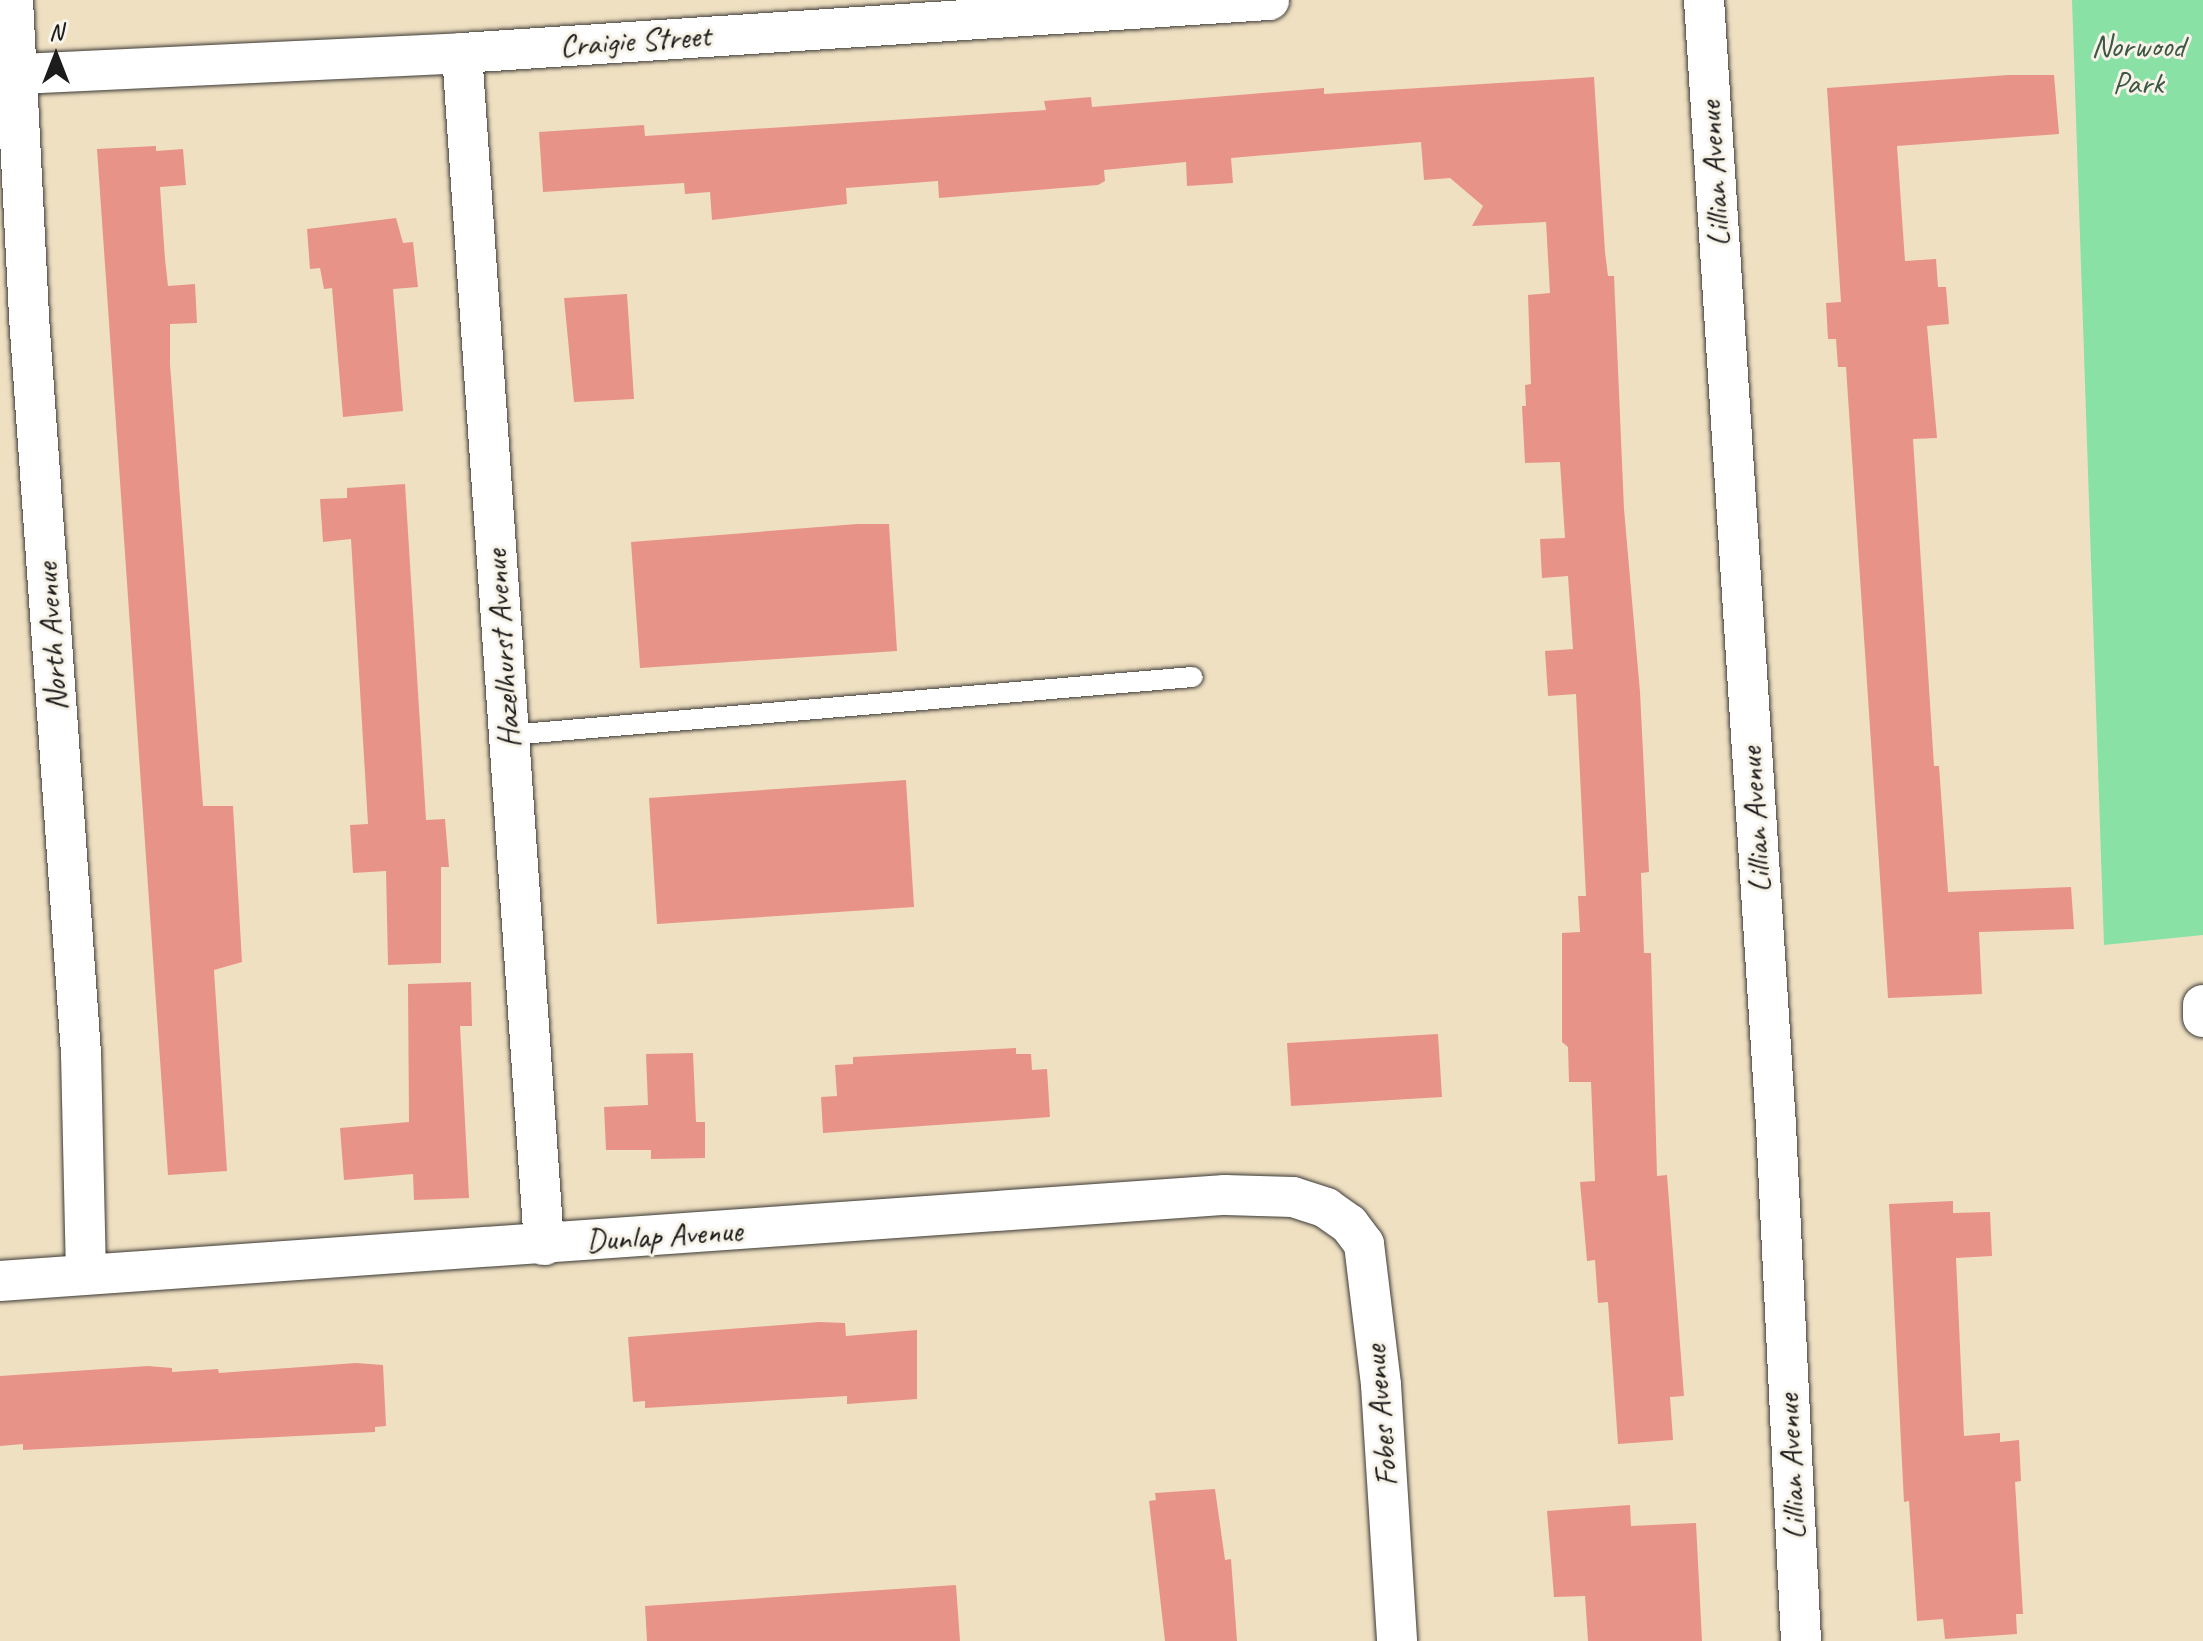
<!DOCTYPE html>
<style>
body{margin:0}
#map{position:relative;width:2203px;height:1641px;overflow:hidden;background:#efe0c2;font-family:Caveat,sans-serif}
div>[style]{position:absolute}
.green>*{inset:0;background:#89e1a6}
.building>*{inset:0;background:#e89388}
.roads{filter:drop-shadow(0 0 2px #3c3935) drop-shadow(0 0 2px #3c3935)}
.service>*{height:20px;margin:-10px;padding:0 10px;transform-origin:10px;border-radius:10px;background:#fff}
.minor>*{height:40px;margin:-20px;padding:0 20px;transform-origin:20px;border-radius:20px;background:#fff}
span{translate:-50% -50%;white-space:nowrap;text-align:center;line-height:1.15;-webkit-text-stroke:6px #f7f3e8;paint-order:stroke}
.street-label{font-size:32px;color:#1c1c1c}
.park-label{font-size:32px;color:#3d5745}
.north{position:absolute;left:16px;top:16px;width:80px;height:80px;-webkit-text-stroke:6px #f7f3e8;paint-order:stroke;rotate:0deg;font-size:22px;font-weight:700;line-height:32px;text-align:center;color:#1c1c1c}
.north::after{content:'';display:block;margin:auto;width:28px;height:36px;background:#1c1c1c;clip-path:polygon(50% 0,100% 100%,50% 72%,0 100%)}
</style>
<div id="map">
<div class="green">
<div style="clip-path:polygon(2072px 0,2203px 0,2203px 935px,2104px 945px)"></div>
</div>
<div class="building">
<div style="clip-path:polygon(2008px 75px,2054px 75px,2059px 134px,1897px 146px,1905px 261px,1936px 259px,1938px 287px,1946px 287px,1949px 324px,1927px 326px,1937px 438px,1913px 439px,1934px 766px,1939px 766px,1948px 892px,2071px 887px,2074px 929px,1979px 932px,1982px 994px,1888px 998px,1846px 367px,1838px 367px,1836px 339px,1828px 339px,1826px 303px,1841px 302px,1827px 88px)"></div>
<div style="clip-path:polygon(1594px 77px,1605px 252px,1608px 276px,1614px 276px,1624px 509px,1640px 692px,1649px 872px,1641px 873px,1644px 953px,1651px 953px,1657px 1176px,1667px 1175px,1684px 1396px,1670px 1397px,1673px 1440px,1618px 1444px,1608px 1302px,1598px 1303px,1595px 1260px,1587px 1261px,1580px 1182px,1595px 1181px,1591px 1082px,1569px 1082px,1568px 1047px,1562px 1042px,1562px 933px,1580px 932px,1578px 896px,1586px 896px,1576px 694px,1548px 696px,1545px 651px,1573px 649px,1568px 576px,1542px 578px,1540px 539px,1565px 538px,1560px 462px,1525px 463px,1522px 406px,1526px 406px,1525px 385px,1531px 384px,1528px 295px,1550px 293px,1546px 222px,1472px 226px,1483px 206px,1450px 178px,1424px 180px,1421px 142px,1231px 158px,1233px 183px,1187px 186px,1186px 162px,1104px 170px,1105px 181px,1098px 185px,939px 198px,938px 181px,846px 188px,847px 204px,712px 220px,710px 192px,685px 194px,684px 183px,543px 192px,539px 132px,644px 125px,645px 136px,1046px 110px,1044px 101px,1091px 97px,1092px 107px,1324px 88px,1324px 94px)"></div>
<div style="clip-path:polygon(156px 146px,156px 151px,183px 149px,186px 185px,160px 187px,165px 259px,168px 286px,195px 284px,197px 323px,170px 324px,170px 364px,203px 806px,233px 806px,242px 962px,214px 970px,227px 1171px,168px 1175px,97px 149px)"></div>
<div style="clip-path:polygon(396px 218px,403px 243px,413px 242px,418px 287px,393px 289px,403px 411px,343px 417px,332px 288px,324px 289px,320px 268px,310px 269px,307px 229px)"></div>
<div style="clip-path:polygon(627px 294px,634px 399px,574px 402px,564px 298px)"></div>
<div style="clip-path:polygon(405px 484px,426px 820px,445px 819px,449px 867px,441px 867px,441px 963px,388px 965px,386px 871px,353px 873px,350px 825px,368px 824px,351px 539px,323px 542px,320px 499px,347px 498px,347px 488px)"></div>
<div style="clip-path:polygon(857px 524px,889px 524px,897px 651px,640px 668px,631px 542px)"></div>
<div style="clip-path:polygon(906px 780px,914px 907px,657px 924px,649px 798px)"></div>
<div style="clip-path:polygon(471px 982px,472px 1026px,460px 1026px,469px 1198px,414px 1200px,413px 1174px,344px 1180px,340px 1128px,409px 1122px,408px 984px)"></div>
<div style="clip-path:polygon(1438px 1034px,1442px 1097px,1291px 1106px,1287px 1043px)"></div>
<div style="clip-path:polygon(1016px 1048px,1016px 1054px,1031px 1054px,1032px 1070px,1047px 1069px,1050px 1117px,823px 1133px,821px 1097px,837px 1096px,835px 1065px,853px 1064px,853px 1057px)"></div>
<div style="clip-path:polygon(693px 1053px,696px 1122px,705px 1122px,705px 1158px,651px 1159px,651px 1150px,606px 1150px,604px 1107px,648px 1105px,646px 1054px)"></div>
<div style="clip-path:polygon(1953px 1201px,1953px 1213px,1990px 1212px,1992px 1256px,1956px 1258px,1964px 1436px,2000px 1433px,2000px 1442px,2019px 1440px,2021px 1481px,2015px 1482px,2023px 1614px,2016px 1614px,2017px 1634px,1945px 1639px,1943px 1619px,1917px 1621px,1909px 1501px,1904px 1502px,1889px 1204px)"></div>
<div style="clip-path:polygon(819px 1322px,845px 1323px,846px 1336px,917px 1330px,917px 1399px,847px 1404px,847px 1396px,645px 1408px,645px 1401px,633px 1402px,628px 1337px)"></div>
<div style="clip-path:polygon(356px 1363px,383px 1365px,386px 1426px,375px 1427px,375px 1432px,23px 1450px,23px 1444px,0 1446px,0 1376px,148px 1366px,172px 1368px,172px 1372px,218px 1369px,219px 1373px)"></div>
<div style="clip-path:polygon(1215px 1489px,1225px 1560px,1231px 1559px,1237px 1641px,1165px 1641px,1149px 1501px,1156px 1500px,1155px 1493px)"></div>
<div style="clip-path:polygon(1630px 1505px,1631px 1526px,1696px 1523px,1702px 1641px,1588px 1641px,1585px 1596px,1554px 1597px,1547px 1511px)"></div>
<div style="clip-path:polygon(956px 1585px,960px 1641px,647px 1641px,645px 1606px)"></div>
</div>
<div class="roads">
<div class="service">
<div style="left:509px;top:735px;width:686px;rotate:-4.85deg"></div>
</div>
<div class="minor">
<div style="left:13px;top:0;width:317px;rotate:87.1deg"></div>
<div style="left:29px;top:317px;width:739px;rotate:85.96deg"></div>
<div style="left:81px;top:1054px;width:220px;rotate:88.7deg"></div>
<div style="left:1704px;top:0;width:1128px;rotate:86.34deg"></div>
<div style="left:1776px;top:1126px;width:516px;rotate:87.22deg"></div>
<div style="left:462px;top:53px;width:1195px;rotate:86.06deg"></div>
<div style="left:0;top:75px;width:463px;rotate:-2.7deg"></div>
<div style="left:462px;top:53px;width:809px;rotate:-3.76deg"></div>
<div style="left:2203px;top:1005px;width:12px;rotate:90deg"></div>
<div style="left:0;top:1281px;width:1228px;rotate:-4.02deg"></div>
<div style="left:1225px;top:1195px;width:68px;rotate:1.7deg"></div>
<div style="left:1293px;top:1197px;width:35px;rotate:18deg"></div>
<div style="left:1326px;top:1208px;width:28px;rotate:35deg"></div>
<div style="left:1349px;top:1224px;width:25px;rotate:53deg"></div>
<div style="left:1364px;top:1244px;width:142px;rotate:83.1deg"></div>
<div style="left:1381px;top:1385px;width:256px;rotate:86.4deg"></div>
</div>
</div>
<div class="street-label">
<span style="left:635px;top:41px;rotate:-4deg">Craigie Street</span>
<span style="left:1715px;top:174px;rotate:-94deg">Lillian Avenue</span>
<span style="left:52px;top:637px;rotate:-94deg">North Avenue</span>
<span style="left:503px;top:649px;rotate:-94deg">Hazelhurst Avenue</span>
<span style="left:1756px;top:820px;rotate:-94deg">Lillian Avenue</span>
<span style="left:664px;top:1236px;rotate:-4deg">Dunlap Avenue</span>
<span style="left:1381px;top:1416px;rotate:-95deg">Fobes Avenue</span>
<span style="left:1792px;top:1467px;rotate:-93deg">Lillian Avenue</span>
</div>
<div class="park-label">
<span style="left:2138px;top:65px">Norwood<br>Park</span>
</div>
<div class="north">N</div>
</div>
